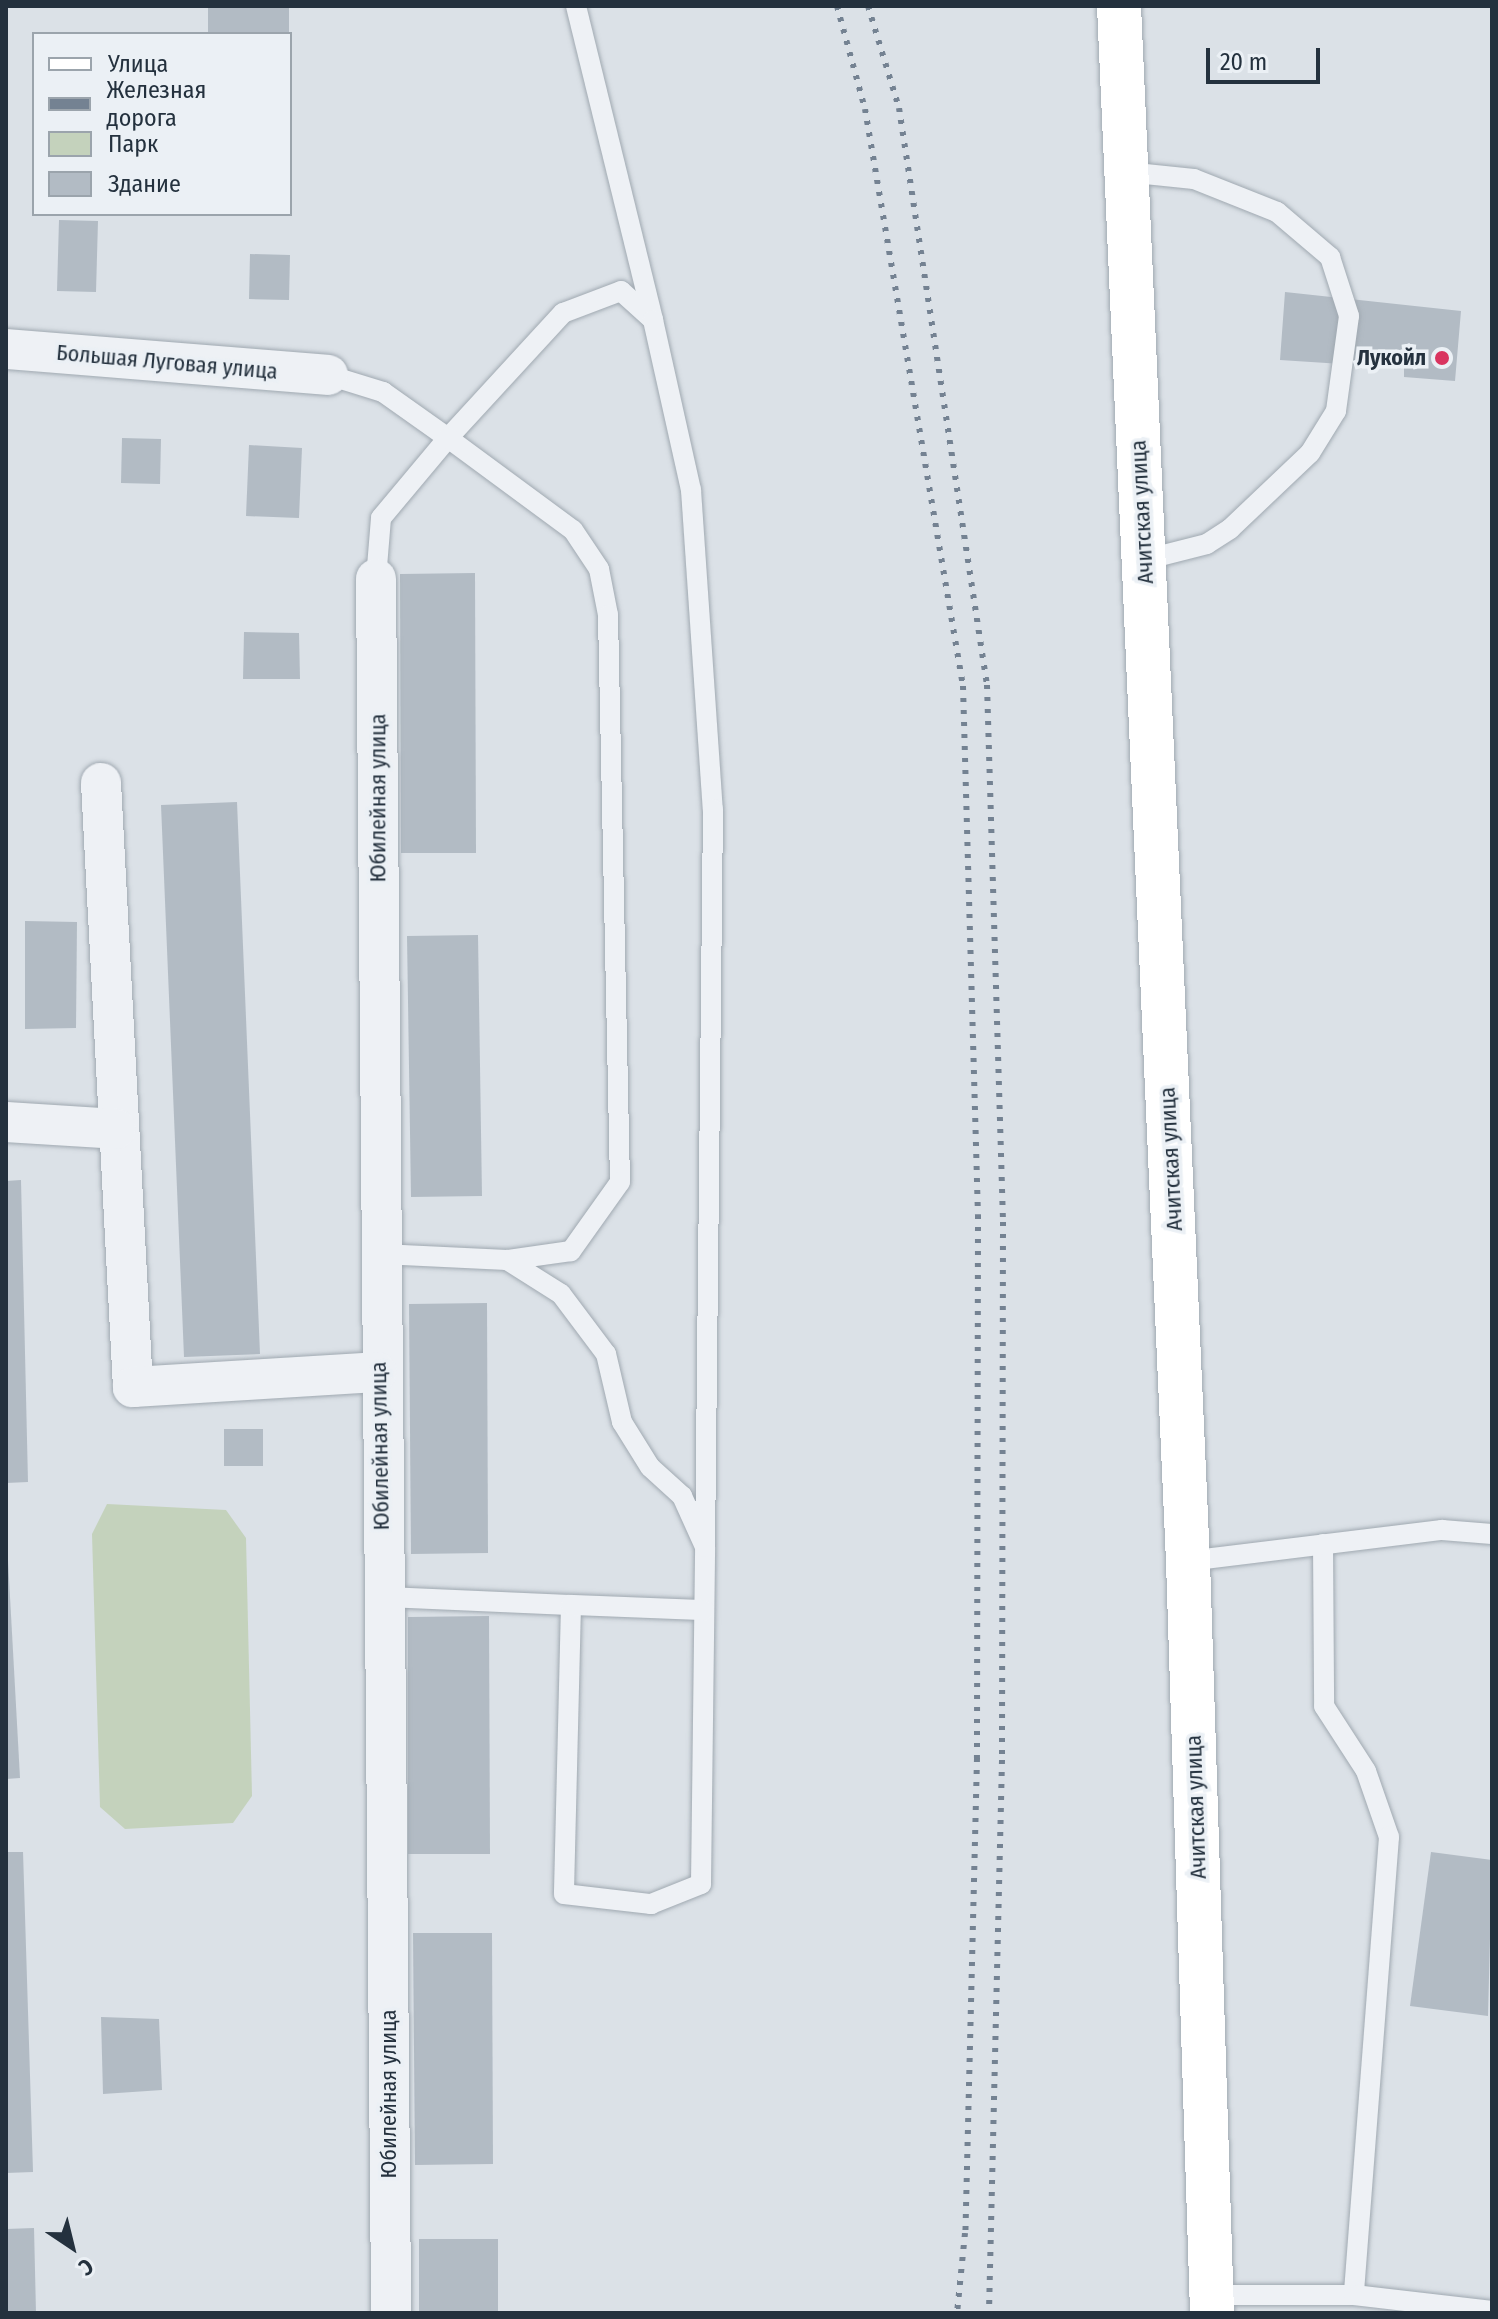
<!DOCTYPE html>
<meta charset="utf-8">
<style>
body{margin:0}
#map{position:relative;width:1498px;height:2319px;overflow:hidden;background:#dbe1e7;font-family:"Fira Sans Condensed",sans-serif}
div>[style]{position:absolute}
.green>*{inset:0;background:#c4d2bc}
.building>*{inset:0;background:#b2bbc4}
.roads{filter:drop-shadow(0 0 2px #a0a9b1) drop-shadow(0 0 2px #a0a9b1)}
.lane>*{height:20px;margin:-10px;padding:0 10px;transform-origin:10px;border-radius:10px;background:#eef1f5}
.street>*{height:40px;margin:-20px;padding:0 20px;transform-origin:20px;border-radius:20px;background:#eef1f5}
.primary>*{height:44px;margin:-22px;padding:0 22px;transform-origin:22px;border-radius:22px;background:#fff}
.rail>*{height:6px;margin-top:-3px;transform-origin:0;background:repeating-linear-gradient(90deg,#748292 0 4px,transparent 0 12px)}
.dots>*{width:22px;height:22px;translate:-50% -50%;box-sizing:border-box;border:4px solid #ebf0f5;border-radius:50%}
span{translate:-50% -50%;white-space:nowrap;text-align:center;line-height:1.15;-webkit-text-stroke:7px #ebf0f5;paint-order:stroke}
.poi-label{font-size:22px;color:#24313e;font-weight:700}
.right{translate:-100% -50%;text-align:right}
.street-label{font-size:22px;color:#24313e}
.frame{position:absolute;inset:0;border:8px solid #24313e;pointer-events:none}
.legend{position:absolute;left:32px;top:32px;width:260px;height:184px;box-sizing:border-box;background:#ebf0f5;border:2px solid #9ba4ac;margin:0;padding:10px 14px;list-style:none;font-size:24px;color:#24313e}
.legend li{display:flex;align-items:center;gap:16px;height:40px}
.legend b{width:40px;border:2px solid #9ba4ac}
.north{position:absolute;left:32px;top:2207px;width:80px;height:80px;-webkit-text-stroke:6px #ebf0f5;paint-order:stroke;rotate:145deg;font-size:22px;font-weight:700;line-height:32px;text-align:center;color:#24313e}
.north::after{content:'';display:block;margin:auto;width:28px;height:36px;background:#24313e;clip-path:polygon(50% 0,100% 100%,50% 72%,0 100%)}
.scale{position:absolute;left:1206px;top:48px;width:114px;height:36px;box-sizing:border-box;border:4px solid #24313e;border-top:0;padding-left:10px;font-size:24px;line-height:28px;white-space:nowrap;color:#24313e;-webkit-text-stroke:6px #ebf0f5;paint-order:stroke}
</style>
<div id="map">
<div class="green">
<div style="clip-path:polygon(107px 1504px,226px 1510px,246px 1538px,252px 1796px,233px 1823px,125px 1829px,100px 1807px,92px 1534px)"></div>
</div>
<div class="building">
<div style="clip-path:polygon(208px 6px,289px 6px,289px 34px,208px 34px)"></div>
<div style="clip-path:polygon(59px 220px,98px 221px,96px 292px,57px 291px)"></div>
<div style="clip-path:polygon(250px 254px,290px 255px,289px 300px,249px 299px)"></div>
<div style="clip-path:polygon(1285px 292px,1461px 311px,1455px 381px,1404px 377px,1404px 368px,1280px 360px)"></div>
<div style="clip-path:polygon(122px 438px,161px 439px,160px 484px,121px 483px)"></div>
<div style="clip-path:polygon(249px 445px,302px 448px,299px 518px,246px 516px)"></div>
<div style="clip-path:polygon(475px 573px,476px 853px,401px 853px,400px 574px)"></div>
<div style="clip-path:polygon(244px 632px,299px 633px,300px 679px,243px 679px)"></div>
<div style="clip-path:polygon(237px 802px,260px 1354px,184px 1357px,161px 805px)"></div>
<div style="clip-path:polygon(25px 921px,77px 922px,76px 1028px,25px 1029px)"></div>
<div style="clip-path:polygon(478px 935px,482px 1196px,411px 1197px,407px 936px)"></div>
<div style="clip-path:polygon(21px 1180px,28px 1482px,6px 1483px,6px 1181px)"></div>
<div style="clip-path:polygon(487px 1303px,488px 1553px,411px 1554px,409px 1304px)"></div>
<div style="clip-path:polygon(224px 1429px,263px 1429px,263px 1466px,224px 1466px)"></div>
<div style="clip-path:polygon(6px 1524px,20px 1778px,6px 1779px)"></div>
<div style="clip-path:polygon(489px 1616px,490px 1854px,408px 1854px,408px 1617px)"></div>
<div style="clip-path:polygon(6px 1852px,23px 1852px,33px 2172px,6px 2173px)"></div>
<div style="clip-path:polygon(1431px 1852px,1492px 1860px,1488px 2016px,1410px 2006px)"></div>
<div style="clip-path:polygon(413px 1933px,492px 1933px,493px 2164px,415px 2165px)"></div>
<div style="clip-path:polygon(101px 2017px,159px 2019px,162px 2090px,103px 2094px)"></div>
<div style="clip-path:polygon(34px 2228px,36px 2313px,6px 2313px,6px 2229px)"></div>
<div style="clip-path:polygon(419px 2239px,498px 2239px,498px 2313px,419px 2313px)"></div>
</div>
<div class="roads">
<div class="lane">
<div style="left:576px;top:6px;width:323px;rotate:76.2deg"></div>
<div style="left:1126px;top:172px;width:68px;rotate:5.9deg"></div>
<div style="left:1194px;top:179px;width:89px;rotate:21.7deg"></div>
<div style="left:1277px;top:212px;width:70px;rotate:40.3deg"></div>
<div style="left:1330px;top:257px;width:62px;rotate:72.1deg"></div>
<div style="left:1349px;top:316px;width:96px;rotate:97.8deg"></div>
<div style="left:1336px;top:411px;width:49px;rotate:121.8deg"></div>
<div style="left:1310px;top:453px;width:110px;rotate:136.5deg"></div>
<div style="left:1230px;top:529px;width:27px;rotate:147deg"></div>
<div style="left:1207px;top:544px;width:65px;rotate:165.7deg"></div>
<div style="left:328px;top:375px;width:58px;rotate:17.2deg"></div>
<div style="left:383px;top:392px;width:80px;rotate:35.3deg"></div>
<div style="left:448px;top:438px;width:170px;rotate:-47.4deg"></div>
<div style="left:563px;top:313px;width:62px;rotate:-20.8deg"></div>
<div style="left:621px;top:291px;width:43px;rotate:42.2deg"></div>
<div style="left:653px;top:320px;width:174px;rotate:77.4deg"></div>
<div style="left:691px;top:490px;width:320px;rotate:86.1deg"></div>
<div style="left:713px;top:809px;width:738px;rotate:90.62deg"></div>
<div style="left:376px;top:579px;width:61px;rotate:-85.3deg"></div>
<div style="left:381px;top:518px;width:104px;rotate:-50.1deg"></div>
<div style="left:448px;top:438px;width:155px;rotate:36.4deg"></div>
<div style="left:573px;top:530px;width:47px;rotate:56.3deg"></div>
<div style="left:599px;top:569px;width:47px;rotate:78.9deg"></div>
<div style="left:608px;top:615px;width:567px;rotate:88.79deg"></div>
<div style="left:620px;top:1182px;width:85px;rotate:125.4deg"></div>
<div style="left:571px;top:1251px;width:65px;rotate:172deg"></div>
<div style="left:507px;top:1260px;width:126px;rotate:-177.3deg"></div>
<div style="left:1323px;top:1544px;width:162px;rotate:89.6deg"></div>
<div style="left:1324px;top:1706px;width:77px;rotate:57.1deg"></div>
<div style="left:1366px;top:1771px;width:70px;rotate:70.8deg"></div>
<div style="left:1389px;top:1837px;width:459px;rotate:94.4deg"></div>
<div style="left:1188px;top:1561px;width:256px;rotate:-7deg"></div>
<div style="left:1442px;top:1530px;width:50px;rotate:4.6deg"></div>
<div style="left:385px;top:1597px;width:186px;rotate:2.5deg"></div>
<div style="left:571px;top:1605px;width:289px;rotate:91.4deg"></div>
<div style="left:564px;top:1894px;width:88px;rotate:6.6deg"></div>
<div style="left:651px;top:1904px;width:54px;rotate:-21.8deg"></div>
<div style="left:701px;top:1884px;width:337px;rotate:-89.3deg"></div>
<div style="left:705px;top:1547px;width:56px;rotate:-114.3deg"></div>
<div style="left:682px;top:1496px;width:43px;rotate:-137.8deg"></div>
<div style="left:650px;top:1467px;width:53px;rotate:-121.9deg"></div>
<div style="left:622px;top:1422px;width:70px;rotate:-103.2deg"></div>
<div style="left:606px;top:1354px;width:75px;rotate:-126.9deg"></div>
<div style="left:561px;top:1294px;width:64px;rotate:-147.8deg"></div>
<div style="left:571px;top:1605px;width:133px;rotate:2.2deg"></div>
<div style="left:1213px;top:2295px;width:141px"></div>
<div style="left:1354px;top:2295px;width:139px;rotate:6.6deg"></div>
</div>
<div class="street">
<div style="left:6px;top:349px;width:323px;rotate:4.6deg"></div>
<div style="left:376px;top:579px;width:1734px;rotate:89.5deg"></div>
<div style="left:101px;top:783px;width:605px;rotate:86.97deg"></div>
<div style="left:133px;top:1387px;width:244px;rotate:-3.5deg"></div>
<div style="left:6px;top:1122px;width:110px;rotate:3.6deg"></div>
</div>
<div class="primary">
<div style="left:1119px;top:6px;width:1557px;rotate:87.46deg"></div>
<div style="left:1188px;top:1561px;width:752px;rotate:88.17deg"></div>
</div>
</div>
<div class="rail">
<div style="left:837px;top:6px;width:107px;rotate:74.8deg"></div>
<div style="left:865px;top:109px;width:585px;rotate:80.36deg"></div>
<div style="left:963px;top:686px;width:529px;rotate:88.38deg"></div>
<div style="left:978px;top:1215px;width:543px;rotate:90.11deg"></div>
<div style="left:977px;top:1758px;width:475px;rotate:91.4deg"></div>
<div style="left:965px;top:2233px;width:80px;rotate:95.7deg"></div>
<div style="left:868px;top:6px;width:107px;rotate:73.1deg"></div>
<div style="left:899px;top:108px;width:584px;rotate:81.33deg"></div>
<div style="left:987px;top:685px;width:537px;rotate:88.29deg"></div>
<div style="left:1003px;top:1222px;width:538px;rotate:90.11deg"></div>
<div style="left:1002px;top:1760px;width:553px;rotate:91.35deg"></div>
</div>
<div class="dots">
<div style="left:1442px;top:358px;background:#d9345f"></div>
</div>
<div class="poi-label">
<span class="right" style="left:1426px;top:358px">Лукойл</span>
</div>
<div class="street-label">
<span style="left:167px;top:362px;rotate:5deg">Большая Луговая улица</span>
<span style="left:1142px;top:512px;rotate:-93deg">Ачитская улица</span>
<span style="left:378px;top:798px;rotate:-90deg">Юбилейная улица</span>
<span style="left:1171px;top:1159px;rotate:-93deg">Ачитская улица</span>
<span style="left:380px;top:1446px;rotate:-91deg">Юбилейная улица</span>
<span style="left:1196px;top:1807px;rotate:-92deg">Ачитская улица</span>
<span style="left:389px;top:2094px;rotate:-90deg">Юбилейная улица</span>
</div>
<div class="frame"></div>
<ul class="legend">
<li><b style="height:10px;background:#fff"></b>Улица</li>
<li><b style="height:10px;background:#748292"></b>Железная дорога</li>
<li><b style="height:22px;background:#c4d2bc"></b>Парк</li>
<li><b style="height:22px;background:#b2bbc4"></b>Здание</li>
</ul>
<div class="north">С</div>
<div class="scale">20 m</div>
</div>
